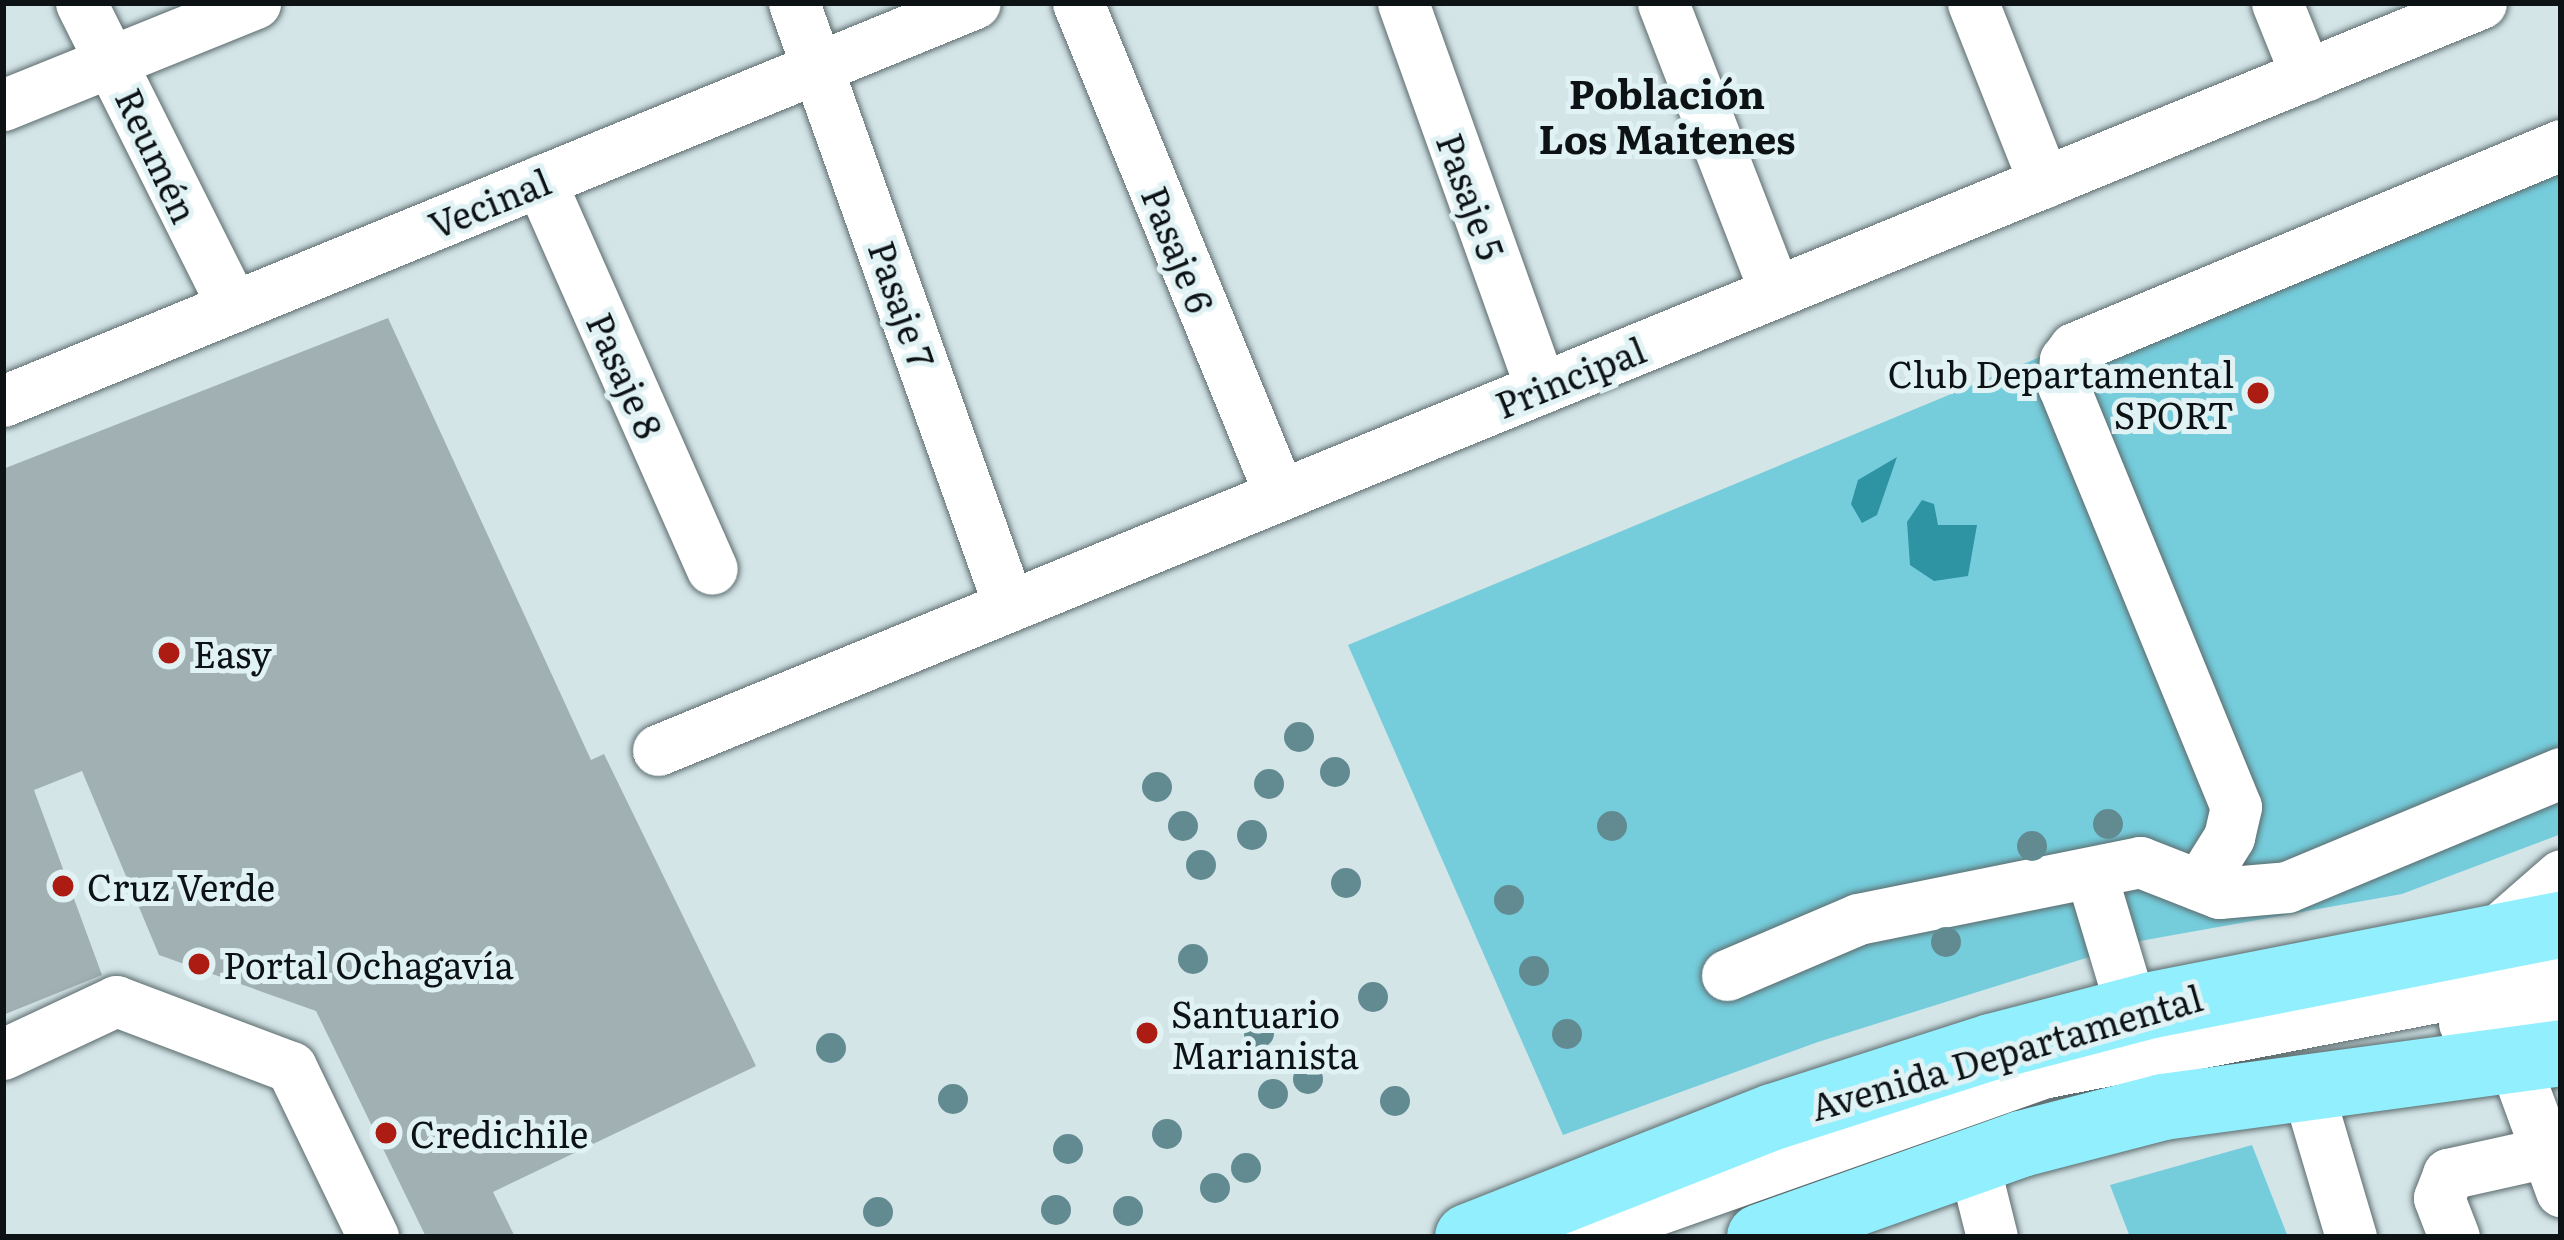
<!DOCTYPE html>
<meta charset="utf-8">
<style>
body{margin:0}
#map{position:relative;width:2564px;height:1240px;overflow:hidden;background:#d4e5e8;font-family:Literata,serif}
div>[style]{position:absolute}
.green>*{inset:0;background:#75cddc}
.water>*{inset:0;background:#2e93a2}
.building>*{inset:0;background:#a0b0b3}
.roads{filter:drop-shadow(0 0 3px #5b6a6c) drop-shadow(0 0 3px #5b6a6c)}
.minor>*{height:51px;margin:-25.5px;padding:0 25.5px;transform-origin:25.5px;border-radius:25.5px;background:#fff}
.major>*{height:66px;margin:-33px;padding:0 33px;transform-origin:33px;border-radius:33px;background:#92effd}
.trees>*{width:30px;height:30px;margin:-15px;border-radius:50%;background:#628b91}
.dots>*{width:33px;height:33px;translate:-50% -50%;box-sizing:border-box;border:6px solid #e1f2f5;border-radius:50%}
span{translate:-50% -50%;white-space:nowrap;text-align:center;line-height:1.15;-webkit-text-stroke:10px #e1f2f5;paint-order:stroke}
.street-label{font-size:36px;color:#0d1314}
.poi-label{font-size:36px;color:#0d1314}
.right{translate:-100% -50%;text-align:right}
.left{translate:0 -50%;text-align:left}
.neighbourhood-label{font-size:39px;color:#0d1314;font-weight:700}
.frame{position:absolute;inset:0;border:6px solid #0d1314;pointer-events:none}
</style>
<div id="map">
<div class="green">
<div style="clip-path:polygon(2561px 140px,2561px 834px,2402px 894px,2140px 941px,1818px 1042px,1563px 1135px,1348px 645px)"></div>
<div style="clip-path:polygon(2252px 1145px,2288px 1237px,2130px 1237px,2110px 1185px)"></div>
</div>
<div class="water">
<div style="clip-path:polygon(1897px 457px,1877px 515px,1862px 523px,1851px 504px,1858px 480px)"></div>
<div style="clip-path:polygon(1922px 500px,1934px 504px,1938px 525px,1977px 525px,1968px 576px,1934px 581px,1910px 565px,1907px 522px)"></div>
</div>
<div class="building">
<div style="clip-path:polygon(388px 318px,591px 760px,604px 754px,756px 1066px,493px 1192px,515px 1237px,426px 1237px,316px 1011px,159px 955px,82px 771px,34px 790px,102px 975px,3px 1015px,3px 469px)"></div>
</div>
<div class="roads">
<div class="minor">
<div style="left:81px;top:3px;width:340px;rotate:63.4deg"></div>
<div style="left:794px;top:3px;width:640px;rotate:70.38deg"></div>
<div style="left:1078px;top:3px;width:532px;rotate:67.68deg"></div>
<div style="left:1403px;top:3px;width:409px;rotate:70.3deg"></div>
<div style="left:1663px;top:3px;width:310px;rotate:68.8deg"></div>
<div style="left:1973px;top:3px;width:193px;rotate:68.4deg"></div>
<div style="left:2277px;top:3px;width:78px;rotate:68.1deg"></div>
<div style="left:3px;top:105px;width:272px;rotate:-22deg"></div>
<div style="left:540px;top:181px;width:424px;rotate:66.1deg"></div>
<div style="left:3px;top:401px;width:1050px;rotate:-22.27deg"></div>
<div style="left:658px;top:750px;width:1970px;rotate:-22.28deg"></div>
<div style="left:2092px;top:877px;width:139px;rotate:73.3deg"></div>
<div style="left:2199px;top:885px;width:57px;rotate:-58deg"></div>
<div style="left:2229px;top:837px;width:31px;rotate:-77deg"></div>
<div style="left:2236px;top:807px;width:455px;rotate:-112.3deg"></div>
<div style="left:2063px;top:386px;width:26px;rotate:-86deg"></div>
<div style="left:2065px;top:360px;width:15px;rotate:-53deg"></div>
<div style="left:2074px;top:348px;width:528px;rotate:-22.63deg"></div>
<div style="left:2496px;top:932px;width:86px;rotate:-41.2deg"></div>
<div style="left:1727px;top:975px;width:142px;rotate:-23.1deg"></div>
<div style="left:1858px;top:919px;width:288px;rotate:-11.4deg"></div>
<div style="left:2140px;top:862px;width:85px;rotate:21.4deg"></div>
<div style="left:2219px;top:893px;width:68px;rotate:-5deg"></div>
<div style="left:2287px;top:887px;width:297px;rotate:-22.6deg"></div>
<div style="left:2464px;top:1023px;width:98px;rotate:-7.6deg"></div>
<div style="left:3px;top:1054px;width:125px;rotate:-25.1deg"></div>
<div style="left:116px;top:1001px;width:187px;rotate:20.7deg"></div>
<div style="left:291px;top:1067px;width:189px;rotate:64.2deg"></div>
<div style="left:2512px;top:1057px;width:143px;rotate:69.9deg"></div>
<div style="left:2306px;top:1085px;width:159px;rotate:73.5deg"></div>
<div style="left:1973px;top:1161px;width:78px;rotate:76deg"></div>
<div style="left:1579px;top:1237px;width:491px;rotate:-19.5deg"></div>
<div style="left:2042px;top:1073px;width:529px;rotate:-10.91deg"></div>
<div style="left:2454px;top:1237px;width:42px;rotate:-111deg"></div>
<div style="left:2439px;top:1198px;width:26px;rotate:-69deg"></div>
<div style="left:2448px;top:1174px;width:101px;rotate:-12.5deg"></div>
</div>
<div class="major">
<div style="left:1468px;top:1237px;width:328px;rotate:-21.5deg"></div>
<div style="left:1773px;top:1117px;width:229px;rotate:-17.8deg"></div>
<div style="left:1991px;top:1047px;width:166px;rotate:-14.6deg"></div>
<div style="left:2152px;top:1005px;width:417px;rotate:-11.1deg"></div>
<div style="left:1760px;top:1237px;width:277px;rotate:-19.6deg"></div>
<div style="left:2021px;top:1144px;width:147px;rotate:-14.6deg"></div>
<div style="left:2163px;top:1107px;width:402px;rotate:-7.7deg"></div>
</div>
</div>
<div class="trees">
<div style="left:1299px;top:737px"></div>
<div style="left:1335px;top:772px"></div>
<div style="left:1269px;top:784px"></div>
<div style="left:1157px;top:787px"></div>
<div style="left:2108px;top:824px"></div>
<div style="left:1183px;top:826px"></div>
<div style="left:1612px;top:826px"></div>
<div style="left:1252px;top:835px"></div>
<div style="left:2032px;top:846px"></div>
<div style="left:1201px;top:865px"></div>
<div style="left:1346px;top:883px"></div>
<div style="left:1509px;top:900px"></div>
<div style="left:1946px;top:942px"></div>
<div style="left:1193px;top:959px"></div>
<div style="left:1534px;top:971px"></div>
<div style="left:1373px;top:997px"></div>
<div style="left:1259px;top:1033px"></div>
<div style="left:1567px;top:1034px"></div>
<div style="left:831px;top:1048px"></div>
<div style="left:1308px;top:1079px"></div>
<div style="left:1273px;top:1094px"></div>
<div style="left:953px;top:1099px"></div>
<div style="left:1395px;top:1101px"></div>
<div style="left:1167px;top:1134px"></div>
<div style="left:1068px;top:1149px"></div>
<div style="left:1246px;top:1168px"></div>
<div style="left:1215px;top:1188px"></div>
<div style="left:1056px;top:1210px"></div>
<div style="left:1128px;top:1211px"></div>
<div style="left:878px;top:1212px"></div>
</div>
<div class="dots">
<div style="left:2258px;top:393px;background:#ac1c12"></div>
<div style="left:169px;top:653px;background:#ac1c12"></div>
<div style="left:63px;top:886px;background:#ac1c12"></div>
<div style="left:199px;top:964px;background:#ac1c12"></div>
<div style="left:1147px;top:1033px;background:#ac1c12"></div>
<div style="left:386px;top:1133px;background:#ac1c12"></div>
</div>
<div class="street-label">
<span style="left:158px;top:155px;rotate:65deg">Reumén</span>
<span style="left:1472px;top:196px;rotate:70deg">Pasaje 5</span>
<span style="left:489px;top:202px;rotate:-22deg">Vecinal</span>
<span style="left:1179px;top:249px;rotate:68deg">Pasaje 6</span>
<span style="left:903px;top:304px;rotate:71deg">Pasaje 7</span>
<span style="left:626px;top:375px;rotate:66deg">Pasaje 8</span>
<span style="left:1570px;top:376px;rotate:-22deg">Principal</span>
<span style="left:2006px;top:1051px;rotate:-16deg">Avenida Departamental</span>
</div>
<div class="poi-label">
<span class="right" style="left:2234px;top:393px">Club Departamental<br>SPORT</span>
<span class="left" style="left:193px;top:653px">Easy</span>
<span class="left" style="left:87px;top:886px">Cruz Verde</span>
<span class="left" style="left:223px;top:964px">Portal Ochagavía</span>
<span class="left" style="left:1171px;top:1033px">Santuario<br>Marianista</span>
<span class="left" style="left:410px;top:1133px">Credichile</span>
</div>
<div class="neighbourhood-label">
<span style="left:1667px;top:115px">Población<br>Los Maitenes</span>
</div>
<div class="frame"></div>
</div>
